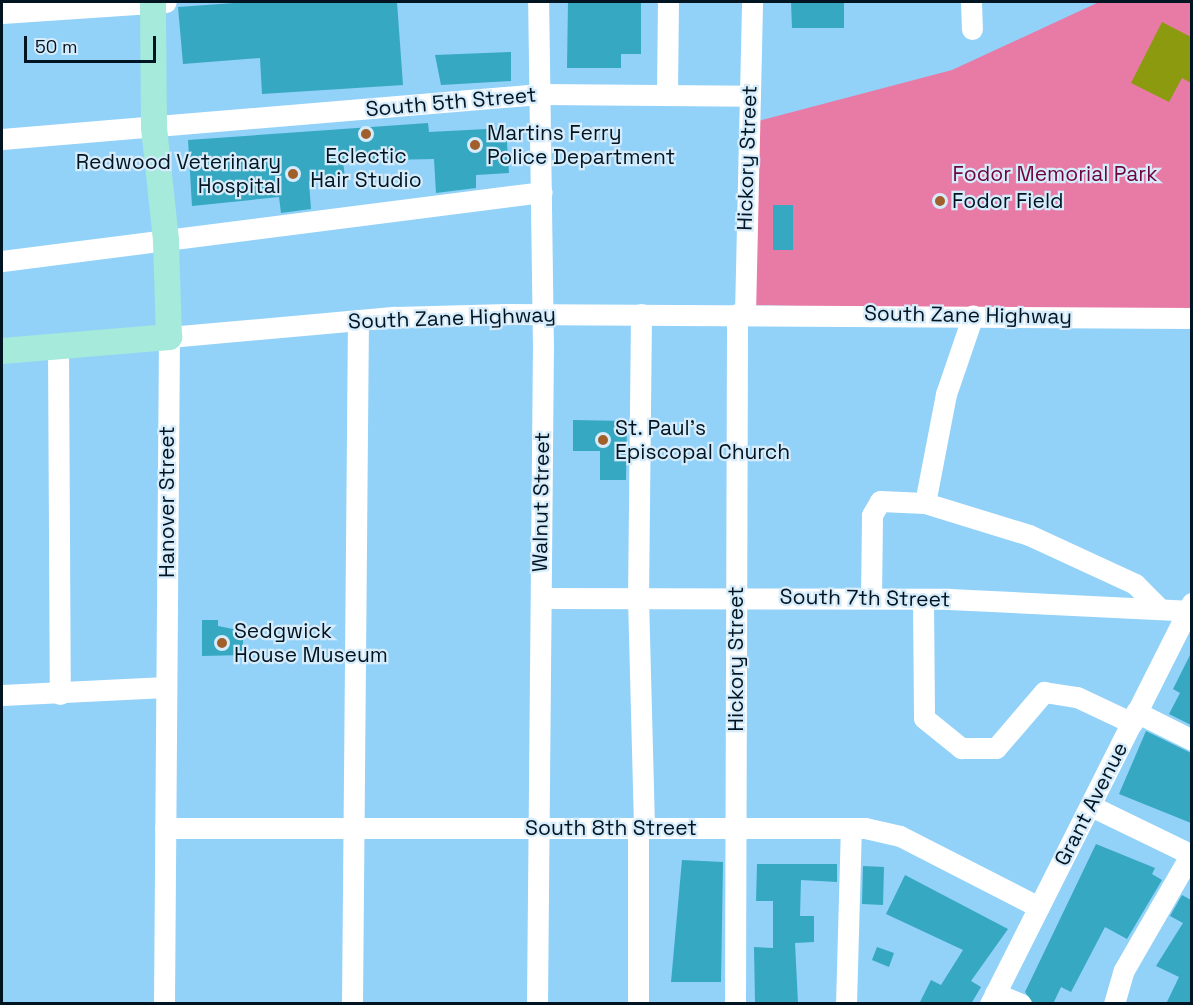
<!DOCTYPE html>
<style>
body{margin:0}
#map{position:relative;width:1193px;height:1005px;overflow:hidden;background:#92d1f8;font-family:"Space Grotesk",sans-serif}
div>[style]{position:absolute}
.green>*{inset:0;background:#e87ba6}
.water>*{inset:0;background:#8c9a10}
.building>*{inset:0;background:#36a8c2}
.minor>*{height:21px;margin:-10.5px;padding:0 10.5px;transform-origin:10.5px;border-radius:10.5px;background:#fff}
.major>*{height:26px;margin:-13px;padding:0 13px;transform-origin:13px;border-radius:13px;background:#a5eada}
.dots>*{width:16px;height:16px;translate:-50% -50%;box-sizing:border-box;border:3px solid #d6ecfb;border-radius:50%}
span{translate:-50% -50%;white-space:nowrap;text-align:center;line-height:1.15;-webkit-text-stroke:4.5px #d6ecfb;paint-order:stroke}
.street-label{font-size:21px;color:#001422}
.poi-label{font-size:21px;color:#001422}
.left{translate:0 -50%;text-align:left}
.right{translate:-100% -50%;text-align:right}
.park-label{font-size:21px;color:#6e043d}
.frame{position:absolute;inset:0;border:3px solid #001422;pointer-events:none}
.scale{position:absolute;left:24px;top:36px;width:132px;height:27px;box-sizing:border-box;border:3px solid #001422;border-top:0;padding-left:8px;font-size:18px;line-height:21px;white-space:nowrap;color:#001422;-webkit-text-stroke:4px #d6ecfb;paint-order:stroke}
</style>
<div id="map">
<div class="green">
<div style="clip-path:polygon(1099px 2px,1191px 2px,1191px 314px,745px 305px,747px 124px,952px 70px)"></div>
</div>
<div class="water">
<div style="clip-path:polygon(1162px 22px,1191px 37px,1191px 83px,1182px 78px,1169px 102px,1131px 83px)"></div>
</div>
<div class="building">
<div style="clip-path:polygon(248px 2px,397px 2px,403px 85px,262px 94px,260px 58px,183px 64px,178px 7px)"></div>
<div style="clip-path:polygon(568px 2px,641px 2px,641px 54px,621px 54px,621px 68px,567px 68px)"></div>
<div style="clip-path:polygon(791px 2px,844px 2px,844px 28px,792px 28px)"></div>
<div style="clip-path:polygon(511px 52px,511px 81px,441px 85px,435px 55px)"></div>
<div style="clip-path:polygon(428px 123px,429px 132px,506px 128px,509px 173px,476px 175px,476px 188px,436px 193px,434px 159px,343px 161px,345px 178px,309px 181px,311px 209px,281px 213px,279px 197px,192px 206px,188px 140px)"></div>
<div style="clip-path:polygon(773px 205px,793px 205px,793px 250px,773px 250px)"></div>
<div style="clip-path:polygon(573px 420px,627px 421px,626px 480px,600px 480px,600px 451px,573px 451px)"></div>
<div style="clip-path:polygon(202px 620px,218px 620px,218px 626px,243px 631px,243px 655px,202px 656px)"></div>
<div style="clip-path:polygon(1191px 653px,1191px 725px,1169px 714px,1180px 693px,1173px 689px)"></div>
<div style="clip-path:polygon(1146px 731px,1191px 753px,1191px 823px,1119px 794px)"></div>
<div style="clip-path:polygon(1096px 844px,1155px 868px,1152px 874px,1162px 880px,1127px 939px,1105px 927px,1071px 992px,1061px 987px,1053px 1004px,1034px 1004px,1025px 992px)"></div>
<div style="clip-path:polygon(682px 860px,723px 862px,721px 982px,671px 982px)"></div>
<div style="clip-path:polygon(757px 864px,837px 864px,837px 882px,801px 880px,800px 916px,814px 916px,814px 942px,795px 943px,798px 1003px,755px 1002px,754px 947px,773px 948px,773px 901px,756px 901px)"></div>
<div style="clip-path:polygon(863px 866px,884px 867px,883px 905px,862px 904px)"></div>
<div style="clip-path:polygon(905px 875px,1008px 929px,971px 981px,981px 987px,971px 1004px,919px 1004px,931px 980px,941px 985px,963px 950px,886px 914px)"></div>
<div style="clip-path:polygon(1182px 895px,1191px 900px,1191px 1004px,1166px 1004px,1179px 977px,1156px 966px,1183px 923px,1170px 916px)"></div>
<div style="clip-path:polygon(877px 947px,894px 953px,889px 967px,872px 960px)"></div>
</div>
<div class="minor">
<div style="left:971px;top:2px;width:27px;rotate:88deg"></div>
<div style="left:2px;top:13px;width:164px;rotate:-3.8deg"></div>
<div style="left:667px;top:95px;width:93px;rotate:-89.4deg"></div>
<div style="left:2px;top:139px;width:540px;rotate:-4.78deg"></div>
<div style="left:540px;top:94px;width:210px;rotate:0.5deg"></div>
<div style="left:2px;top:261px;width:544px;rotate:-7.28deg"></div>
<div style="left:641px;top:314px;width:283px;rotate:90.6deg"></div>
<div style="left:638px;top:597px;width:232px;rotate:88.5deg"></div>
<div style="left:745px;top:314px;width:312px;rotate:-88.7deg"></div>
<div style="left:58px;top:345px;width:349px;rotate:89.7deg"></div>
<div style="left:925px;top:503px;width:111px;rotate:-79.1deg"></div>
<div style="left:946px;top:394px;width:83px;rotate:-71.1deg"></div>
<div style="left:541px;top:598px;width:408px;rotate:0.1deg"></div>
<div style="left:949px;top:599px;width:243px;rotate:2.8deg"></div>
<div style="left:871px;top:598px;width:83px;rotate:-89.3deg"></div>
<div style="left:872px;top:515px;width:16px;rotate:-60deg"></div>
<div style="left:880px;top:501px;width:45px;rotate:2.5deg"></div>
<div style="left:925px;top:503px;width:109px;rotate:17.1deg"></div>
<div style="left:1029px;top:535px;width:117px;rotate:24.8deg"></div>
<div style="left:1135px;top:584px;width:33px;rotate:45deg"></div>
<div style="left:923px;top:599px;width:119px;rotate:89.5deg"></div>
<div style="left:924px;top:718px;width:48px;rotate:39deg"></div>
<div style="left:961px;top:748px;width:35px"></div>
<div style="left:996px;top:748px;width:74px;rotate:-49.4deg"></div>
<div style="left:1044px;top:692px;width:33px;rotate:9deg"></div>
<div style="left:1077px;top:697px;width:61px;rotate:25.3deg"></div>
<div style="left:2px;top:695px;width:164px;rotate:-2.8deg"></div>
<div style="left:1136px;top:712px;width:63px;rotate:26.6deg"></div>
<div style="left:1091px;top:806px;width:112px;rotate:25.9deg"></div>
<div style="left:165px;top:828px;width:700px"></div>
<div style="left:865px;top:828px;width:36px;rotate:13deg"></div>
<div style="left:900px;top:836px;width:156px;rotate:27.1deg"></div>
<div style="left:638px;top:828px;width:176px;rotate:90deg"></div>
<div style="left:995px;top:993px;width:28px;rotate:23deg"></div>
<div style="left:164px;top:1004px;width:667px;rotate:-89.57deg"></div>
<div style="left:169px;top:337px;width:227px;rotate:-5.1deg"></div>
<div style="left:395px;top:317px;width:112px;rotate:-1.5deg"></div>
<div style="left:507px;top:314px;width:685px;rotate:0.33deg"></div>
<div style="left:352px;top:1004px;width:684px;rotate:-89.5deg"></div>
<div style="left:537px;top:1004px;width:655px;rotate:-89.48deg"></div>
<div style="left:543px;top:349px;width:347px;rotate:-90.8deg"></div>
<div style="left:735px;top:1004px;width:690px;rotate:-89.83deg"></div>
<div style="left:846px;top:1004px;width:176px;rotate:-88.4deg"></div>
<div style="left:990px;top:1004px;width:449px;rotate:-63.3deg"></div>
<div style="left:1114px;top:1004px;width:35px;rotate:-74deg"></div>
<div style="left:1124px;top:970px;width:134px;rotate:-60deg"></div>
</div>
<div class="major">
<div style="left:2px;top:351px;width:168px;rotate:-4.8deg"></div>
<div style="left:169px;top:337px;width:97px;rotate:-91.8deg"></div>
<div style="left:166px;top:240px;width:114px;rotate:-96.1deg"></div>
<div style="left:154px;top:127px;width:125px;rotate:-90.5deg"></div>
</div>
<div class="dots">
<div style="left:366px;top:134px;background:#a15f2b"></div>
<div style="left:475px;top:145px;background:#a15f2b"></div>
<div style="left:293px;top:174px;background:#a15f2b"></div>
<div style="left:940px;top:201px;background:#a15f2b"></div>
<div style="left:603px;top:440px;background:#a15f2b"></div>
<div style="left:222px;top:643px;background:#a15f2b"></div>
</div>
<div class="street-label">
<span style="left:451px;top:102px;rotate:-5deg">South 5th Street</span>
<span style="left:747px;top:158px;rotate:-88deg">Hickory Street</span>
<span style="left:968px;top:315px;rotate:1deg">South Zane Highway</span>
<span style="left:452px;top:318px;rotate:-2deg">South Zane Highway</span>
<span style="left:167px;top:502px;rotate:-90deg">Hanover Street</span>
<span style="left:541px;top:502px;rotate:-89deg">Walnut Street</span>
<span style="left:865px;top:598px;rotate:1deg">South 7th Street</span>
<span style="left:736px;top:659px;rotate:-90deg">Hickory Street</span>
<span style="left:1091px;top:804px;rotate:-63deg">Grant Avenue</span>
<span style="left:611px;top:828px">South 8th Street</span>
</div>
<div class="poi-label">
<span class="left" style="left:487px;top:145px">Martins Ferry<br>Police Department</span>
<span style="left:366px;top:168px">Eclectic<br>Hair Studio</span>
<span class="right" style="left:281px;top:174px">Redwood Veterinary<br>Hospital</span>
<span class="left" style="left:952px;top:201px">Fodor Field</span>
<span class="left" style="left:615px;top:440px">St. Paul's<br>Episcopal Church</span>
<span class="left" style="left:234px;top:643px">Sedgwick<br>House Museum</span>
</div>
<div class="park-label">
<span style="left:1055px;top:174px">Fodor Memorial Park</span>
</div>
<div class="frame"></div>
<div class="scale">50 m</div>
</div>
